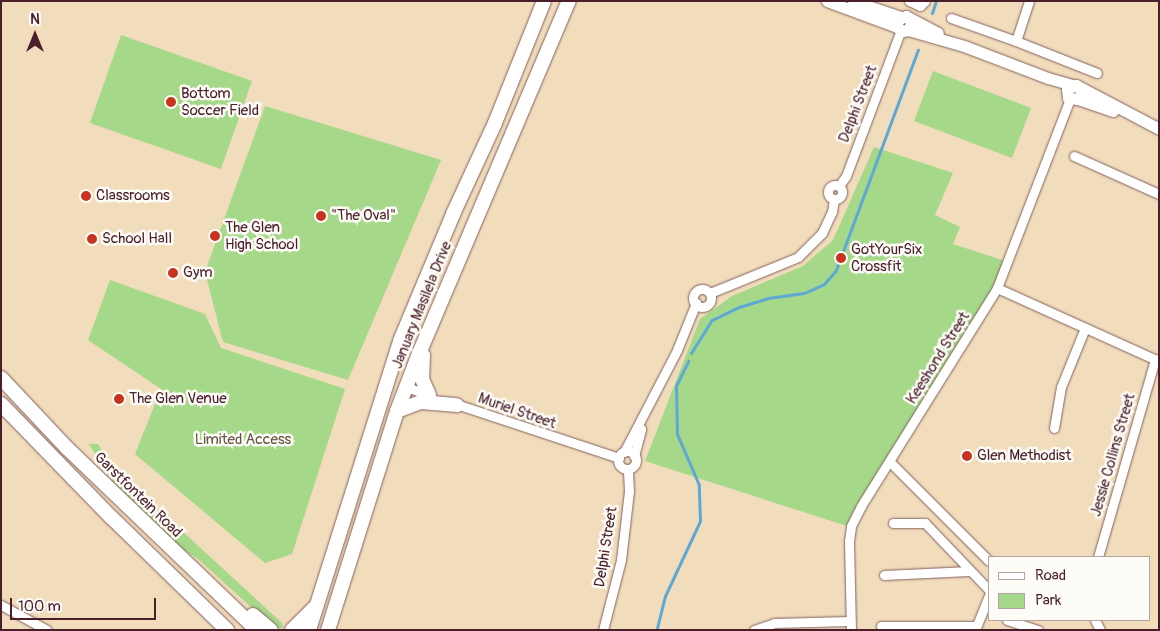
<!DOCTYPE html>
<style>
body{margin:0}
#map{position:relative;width:1160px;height:631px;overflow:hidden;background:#f1dcbc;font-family:Pangolin,sans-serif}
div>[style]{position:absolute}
.green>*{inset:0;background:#a5d888}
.stream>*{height:3px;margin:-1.5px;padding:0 1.5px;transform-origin:1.5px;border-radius:1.5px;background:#5ea8d5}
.roads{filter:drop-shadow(0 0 1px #84615e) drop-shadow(0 0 1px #84615e)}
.minor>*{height:9px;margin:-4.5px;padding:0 4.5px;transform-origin:4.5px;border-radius:4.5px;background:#fff}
.minor>.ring{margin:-4.5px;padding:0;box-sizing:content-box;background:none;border:9px solid #fff;border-radius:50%}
.tertiary>*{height:11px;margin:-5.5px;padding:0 5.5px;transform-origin:5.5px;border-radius:5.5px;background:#fff}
.secondary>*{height:14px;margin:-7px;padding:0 7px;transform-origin:7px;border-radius:7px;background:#fff}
.dots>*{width:14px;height:14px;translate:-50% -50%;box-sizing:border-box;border:2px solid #fdfcf7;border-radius:50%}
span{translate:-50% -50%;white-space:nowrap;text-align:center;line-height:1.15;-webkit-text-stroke:5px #fdfcf7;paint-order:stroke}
.poi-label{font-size:15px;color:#4a1f2b}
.left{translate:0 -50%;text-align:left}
.street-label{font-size:15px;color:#4a1f2b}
.park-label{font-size:15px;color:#655647}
.frame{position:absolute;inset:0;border:2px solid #4a1f2b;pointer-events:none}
.legend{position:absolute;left:988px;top:556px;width:162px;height:65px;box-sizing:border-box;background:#fdfcf7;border:1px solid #b5a4a5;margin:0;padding:6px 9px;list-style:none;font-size:15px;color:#4a1f2b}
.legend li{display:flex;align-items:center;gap:10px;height:25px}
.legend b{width:25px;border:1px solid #b5a4a5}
.north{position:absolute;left:10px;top:10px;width:50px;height:50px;-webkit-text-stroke:4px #fdfcf7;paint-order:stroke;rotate:0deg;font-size:14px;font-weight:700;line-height:20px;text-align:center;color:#4a1f2b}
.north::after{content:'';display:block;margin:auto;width:18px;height:22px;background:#4a1f2b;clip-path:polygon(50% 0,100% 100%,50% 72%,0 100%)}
.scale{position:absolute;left:10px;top:598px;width:146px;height:22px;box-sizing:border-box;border:2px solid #4a1f2b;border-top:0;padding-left:6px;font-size:15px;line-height:18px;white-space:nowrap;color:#4a1f2b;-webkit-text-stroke:4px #fdfcf7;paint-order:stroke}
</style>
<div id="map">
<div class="green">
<div style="clip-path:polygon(121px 35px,252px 81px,221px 169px,90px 123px)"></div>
<div style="clip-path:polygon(933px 71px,1031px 108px,1012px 158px,914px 121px)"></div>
<div style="clip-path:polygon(265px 106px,441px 160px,348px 380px,223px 342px,205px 272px)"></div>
<div style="clip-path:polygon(874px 147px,953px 173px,935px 215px,960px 227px,953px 244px,1011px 263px,1002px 286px,853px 528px,645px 461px,700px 319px,732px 296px,803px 266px,833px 240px)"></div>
<div style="clip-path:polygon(110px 280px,205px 314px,221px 348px,345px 389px,292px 554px,265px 563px,135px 454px,161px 389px,88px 340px)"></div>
<div style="clip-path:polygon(89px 444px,98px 444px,109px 464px,281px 622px,284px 628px,274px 628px,198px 559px,176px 545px,114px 485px)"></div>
</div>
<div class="stream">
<div style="left:932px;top:13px;width:13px;rotate:-72deg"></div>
<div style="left:691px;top:353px;width:39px;rotate:-58deg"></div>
<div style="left:712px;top:320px;width:30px;rotate:-26deg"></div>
<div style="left:739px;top:307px;width:30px;rotate:-17deg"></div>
<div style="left:768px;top:298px;width:36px;rotate:-8deg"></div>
<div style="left:804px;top:293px;width:22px;rotate:-24deg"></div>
<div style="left:824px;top:284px;width:18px;rotate:-49deg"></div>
<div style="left:836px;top:270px;width:235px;rotate:-69.6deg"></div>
<div style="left:657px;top:628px;width:33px;rotate:-76deg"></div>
<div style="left:665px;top:596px;width:83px;rotate:-65deg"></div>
<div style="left:700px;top:521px;width:36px;rotate:-92deg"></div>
<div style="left:699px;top:485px;width:56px;rotate:-113.3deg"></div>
<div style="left:677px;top:434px;width:48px;rotate:-91.2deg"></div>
<div style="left:676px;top:386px;width:28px;rotate:-64deg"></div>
</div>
<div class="roads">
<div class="minor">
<div style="left:909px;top:1px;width:12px;rotate:24deg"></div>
<div style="left:920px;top:6px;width:7px;rotate:-45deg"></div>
<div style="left:951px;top:18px;width:69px;rotate:19.5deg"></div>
<div style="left:1016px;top:41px;width:42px;rotate:-72deg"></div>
<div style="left:1016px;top:41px;width:87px;rotate:21.6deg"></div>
<div style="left:1074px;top:156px;width:93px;rotate:24.1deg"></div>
<div class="ring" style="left:828px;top:185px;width:5px;height:5px"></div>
<div style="left:839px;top:186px;width:12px;rotate:-55deg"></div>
<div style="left:846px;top:176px;width:156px;rotate:-69.4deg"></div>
<div style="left:997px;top:288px;width:178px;rotate:24.3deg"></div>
<div class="ring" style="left:693px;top:289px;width:9px;height:9px"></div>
<div style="left:710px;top:293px;width:95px;rotate:-22.2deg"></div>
<div style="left:798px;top:257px;width:34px;rotate:-45deg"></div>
<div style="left:822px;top:233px;width:23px;rotate:-65deg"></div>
<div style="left:832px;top:212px;width:13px;rotate:-81deg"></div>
<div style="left:407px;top:387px;width:26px;rotate:21deg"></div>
<div style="left:453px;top:403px;width:175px;rotate:18.3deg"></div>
<div style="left:1054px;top:428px;width:42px;rotate:-80.3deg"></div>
<div style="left:1061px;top:387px;width:64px;rotate:-67.9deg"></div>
<div class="ring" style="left:618px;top:451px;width:9px;height:9px"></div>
<div style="left:624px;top:452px;width:115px;rotate:-62.5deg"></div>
<div style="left:677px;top:350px;width:51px;rotate:-68deg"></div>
<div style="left:634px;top:456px;width:28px;rotate:-75deg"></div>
<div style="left:890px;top:462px;width:140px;rotate:45deg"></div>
<div style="left:893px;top:523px;width:32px"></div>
<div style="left:925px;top:523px;width:93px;rotate:46.3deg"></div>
<div style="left:1098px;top:557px;width:206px;rotate:-73.9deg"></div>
<div style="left:884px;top:575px;width:85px;rotate:-2.7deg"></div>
<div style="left:1px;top:605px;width:52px;rotate:28.5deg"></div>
<div style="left:1007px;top:620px;width:33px;rotate:18deg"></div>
<div style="left:1095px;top:620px;width:11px;rotate:63deg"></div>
<div style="left:881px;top:626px;width:95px"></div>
<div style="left:603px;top:630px;width:72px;rotate:-75.6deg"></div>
<div style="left:621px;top:560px;width:69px;rotate:-83.4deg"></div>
<div style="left:629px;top:491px;width:22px;rotate:-93deg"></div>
<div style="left:754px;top:630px;width:21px;rotate:-19deg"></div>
<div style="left:774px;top:623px;width:76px;rotate:-1.5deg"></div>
<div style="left:851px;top:630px;width:89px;rotate:-91.3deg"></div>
<div style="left:849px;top:541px;width:15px;rotate:-82deg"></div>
<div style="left:851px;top:526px;width:22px;rotate:-63deg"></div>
<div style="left:861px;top:506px;width:257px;rotate:-58deg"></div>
<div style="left:997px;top:288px;width:203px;rotate:-68.9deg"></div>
<div style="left:975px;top:630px;width:38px;rotate:-68deg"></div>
</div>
<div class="tertiary">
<div style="left:827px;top:1px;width:75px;rotate:20.4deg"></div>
<div style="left:853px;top:1px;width:51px;rotate:18.4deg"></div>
<div style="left:910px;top:19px;width:5px;rotate:79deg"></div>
<div style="left:911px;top:24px;width:7px;rotate:117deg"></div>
<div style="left:908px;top:30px;width:5px;rotate:169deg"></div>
<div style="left:903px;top:31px;width:7px;rotate:-146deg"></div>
<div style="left:897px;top:27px;width:7px;rotate:-90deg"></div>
<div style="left:897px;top:20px;width:10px;rotate:-24deg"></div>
<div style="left:906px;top:16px;width:36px;rotate:28deg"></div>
<div style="left:908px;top:30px;width:58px;rotate:15.9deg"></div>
<div style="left:964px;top:46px;width:90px;rotate:20.9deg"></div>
<div style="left:1048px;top:78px;width:26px;rotate:16deg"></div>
<div style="left:1080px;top:88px;width:5px;rotate:79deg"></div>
<div style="left:1081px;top:93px;width:7px;rotate:117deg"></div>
<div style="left:1078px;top:99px;width:10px;rotate:-174deg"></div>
<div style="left:1068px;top:98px;width:9px;rotate:-96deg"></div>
<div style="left:1067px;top:89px;width:10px;rotate:-24deg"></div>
<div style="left:1076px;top:85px;width:94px;rotate:27.9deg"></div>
<div style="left:1078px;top:99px;width:37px;rotate:19deg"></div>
</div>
<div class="secondary">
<div style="left:423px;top:355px;width:24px;rotate:92deg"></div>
<div style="left:422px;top:379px;width:17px;rotate:66deg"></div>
<div style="left:1px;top:378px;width:96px;rotate:46.7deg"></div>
<div style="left:67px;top:448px;width:263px;rotate:43.8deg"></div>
<div style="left:1px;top:404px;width:158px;rotate:45.8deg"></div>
<div style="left:111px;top:517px;width:162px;rotate:44.2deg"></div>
<div style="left:397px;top:411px;width:26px;rotate:-21deg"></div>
<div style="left:421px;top:402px;width:36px;rotate:5deg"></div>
<div style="left:253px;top:615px;width:23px;rotate:40deg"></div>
<div style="left:292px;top:630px;width:31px;rotate:-45deg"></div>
<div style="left:309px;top:630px;width:303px;rotate:-72.5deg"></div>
<div style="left:400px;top:341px;width:138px;rotate:-67.3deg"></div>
<div style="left:453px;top:214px;width:100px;rotate:-65.2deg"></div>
<div style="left:495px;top:123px;width:131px;rotate:-68.1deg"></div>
<div style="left:328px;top:630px;width:230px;rotate:-72.5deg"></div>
<div style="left:397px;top:411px;width:59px;rotate:-69.1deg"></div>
<div style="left:418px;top:356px;width:386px;rotate:-67deg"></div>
</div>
</div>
<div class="dots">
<div style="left:171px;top:102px;background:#c8321e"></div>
<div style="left:86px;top:196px;background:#c8321e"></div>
<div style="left:321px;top:216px;background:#c8321e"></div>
<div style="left:215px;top:236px;background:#c8321e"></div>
<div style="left:92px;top:239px;background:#c8321e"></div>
<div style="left:841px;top:258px;background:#c8321e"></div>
<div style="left:173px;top:273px;background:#c8321e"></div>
<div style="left:119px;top:399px;background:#c8321e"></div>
<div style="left:967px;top:456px;background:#c8321e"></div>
</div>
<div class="poi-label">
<span class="left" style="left:181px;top:102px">Bottom<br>Soccer Field</span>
<span class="left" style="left:96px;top:196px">Classrooms</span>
<span class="left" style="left:331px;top:216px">"The Oval"</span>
<span class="left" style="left:225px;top:236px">The Glen<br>High School</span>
<span class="left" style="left:102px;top:239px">School Hall</span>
<span class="left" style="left:851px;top:258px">GotYourSix<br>Crossfit</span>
<span class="left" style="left:183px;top:273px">Gym</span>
<span class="left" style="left:129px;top:399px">The Glen Venue</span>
<span class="left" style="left:977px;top:456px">Glen Methodist</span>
</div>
<div class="street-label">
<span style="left:858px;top:104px;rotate:-69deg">Delphi Street</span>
<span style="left:422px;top:305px;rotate:-68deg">January Masilela Drive</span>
<span style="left:938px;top:358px;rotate:-58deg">Keeshond Street</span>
<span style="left:517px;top:411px;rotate:19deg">Muriel Street</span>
<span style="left:1113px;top:455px;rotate:-74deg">Jessie Collins Street</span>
<span style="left:138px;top:495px;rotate:44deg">Garstfontein Road</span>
<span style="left:606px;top:547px;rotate:-81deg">Delphi Street</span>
</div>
<div class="park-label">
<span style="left:243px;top:440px">Limited Access</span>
</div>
<div class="frame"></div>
<ul class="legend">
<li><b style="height:6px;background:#fff"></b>Road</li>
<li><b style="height:14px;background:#a5d888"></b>Park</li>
</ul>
<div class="north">N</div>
<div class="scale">100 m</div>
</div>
